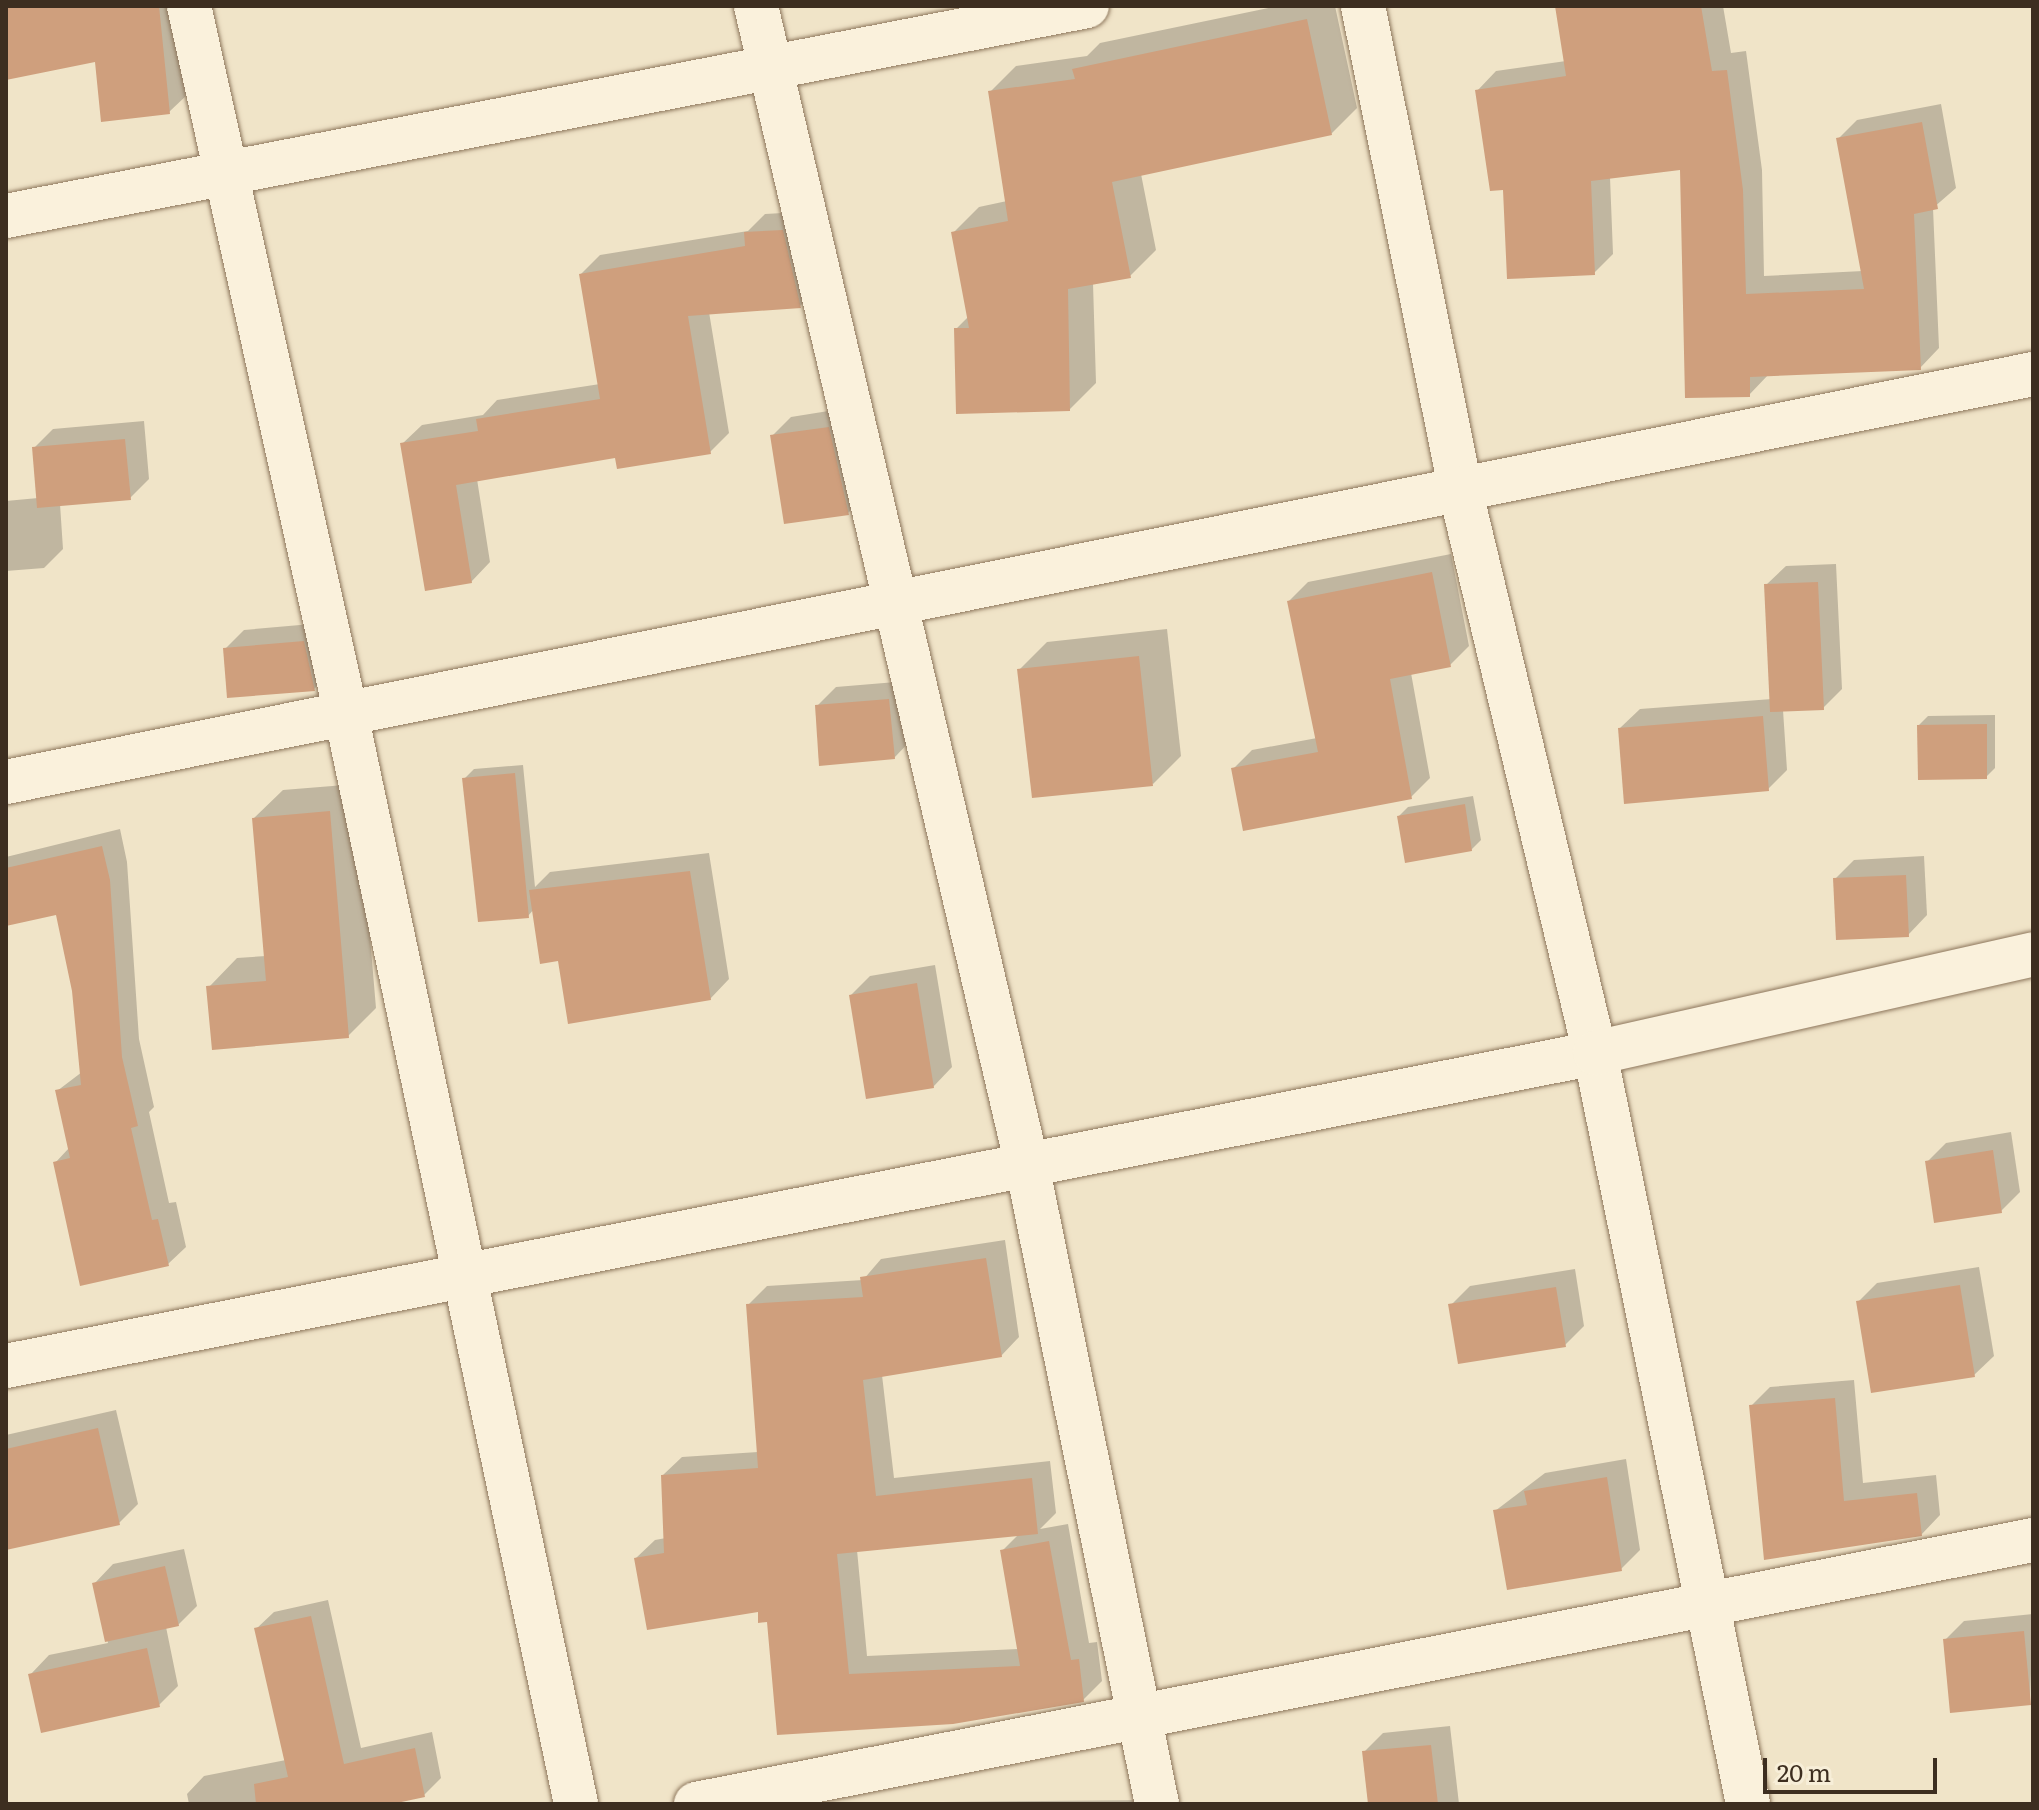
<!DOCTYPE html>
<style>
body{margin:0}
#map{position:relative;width:2039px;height:1810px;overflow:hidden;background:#f0e4c8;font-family:Literata,serif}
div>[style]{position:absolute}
.shadow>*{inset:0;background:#0003}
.building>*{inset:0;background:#cf9f7d}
.roads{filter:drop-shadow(0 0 2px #8d765c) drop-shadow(0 0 2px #8d765c)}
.minor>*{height:44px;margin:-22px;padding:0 22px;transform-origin:22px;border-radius:22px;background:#faf1dc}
span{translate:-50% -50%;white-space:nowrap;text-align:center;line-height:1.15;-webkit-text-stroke:6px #f7eed8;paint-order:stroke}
.frame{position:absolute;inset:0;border:8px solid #3d2e20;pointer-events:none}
.scale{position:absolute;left:1763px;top:1758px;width:174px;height:36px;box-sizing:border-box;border:4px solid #3d2e20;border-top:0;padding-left:10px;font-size:24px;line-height:28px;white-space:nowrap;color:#3d2e20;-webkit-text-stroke:6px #f7eed8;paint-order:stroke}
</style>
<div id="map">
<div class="shadow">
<div style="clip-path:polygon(6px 6px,179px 6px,188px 94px,169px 112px,97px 60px,6px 78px)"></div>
<div style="clip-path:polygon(1278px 6px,1335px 6px,1357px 108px,1331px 134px,1141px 174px,1156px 250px,1130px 276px,1093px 283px,1096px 383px,1070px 409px,956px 329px,969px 316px,953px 233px,979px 207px,1007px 201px,990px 92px,1016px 66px,1087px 56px,1100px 43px)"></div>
<div style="clip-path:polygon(1557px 6px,1723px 6px,1731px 53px,1746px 51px,1762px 170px,1764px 276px,1863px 271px,1838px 139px,1857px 120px,1941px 104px,1956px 188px,1933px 208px,1939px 348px,1920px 368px,1769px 374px,1749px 395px,1682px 168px,1610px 177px,1613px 254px,1594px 273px,1505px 187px,1477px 91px,1496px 71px,1566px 61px)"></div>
<div style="clip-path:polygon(801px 212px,819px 287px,800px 306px,709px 312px,729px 433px,710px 452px,617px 456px,477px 479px,490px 562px,471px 582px,402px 444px,422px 425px,483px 415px,497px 400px,600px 384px,581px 274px,600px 255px,748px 231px,765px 214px)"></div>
<div style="clip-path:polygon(847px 408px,867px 494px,848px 513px,772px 436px,791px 417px)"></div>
<div style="clip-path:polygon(144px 421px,149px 479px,130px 498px,60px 504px,63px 549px,44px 568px,6px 571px,6px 501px,38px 498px,34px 448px,53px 429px)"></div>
<div style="clip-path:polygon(1451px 554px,1469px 646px,1450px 665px,1411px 673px,1430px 778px,1411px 797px,1233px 769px,1252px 750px,1317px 738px,1289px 601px,1308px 582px)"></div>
<div style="clip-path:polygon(1836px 564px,1842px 689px,1823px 708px,1783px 710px,1787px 770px,1768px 789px,1620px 728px,1640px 709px,1772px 699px,1766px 585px,1786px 566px)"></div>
<div style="clip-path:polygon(323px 623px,333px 670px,314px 689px,225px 649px,244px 630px)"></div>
<div style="clip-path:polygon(1167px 629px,1181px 756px,1153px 784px,1019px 670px,1047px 642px)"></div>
<div style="clip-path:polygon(908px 681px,913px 738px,894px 758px,817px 706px,836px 687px)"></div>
<div style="clip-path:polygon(1995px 715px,1995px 768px,1986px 777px,1919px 725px,1928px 716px)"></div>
<div style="clip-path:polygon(523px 765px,535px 887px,550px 872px,709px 853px,729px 979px,710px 999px,559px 958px,534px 909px,528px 916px,464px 779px,474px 769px)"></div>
<div style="clip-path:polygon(357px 784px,376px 1008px,348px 1036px,209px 987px,237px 958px,266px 956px,254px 818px,283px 790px)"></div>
<div style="clip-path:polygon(1473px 796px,1481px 840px,1471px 850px,1399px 816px,1408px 807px)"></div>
<div style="clip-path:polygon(120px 829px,127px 862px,139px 1039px,154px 1107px,149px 1112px,169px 1203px,176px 1202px,186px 1247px,168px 1264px,55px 1163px,69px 1148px,57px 1091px,82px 1072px,74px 990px,57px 913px,6px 924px,6px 857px)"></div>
<div style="clip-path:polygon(1924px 856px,1927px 915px,1908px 935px,1835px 879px,1854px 860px)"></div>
<div style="clip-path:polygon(935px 965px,952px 1067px,933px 1087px,851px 995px,870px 976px)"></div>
<div style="clip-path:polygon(2011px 1132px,2020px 1192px,2001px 1211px,1927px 1162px,1946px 1143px)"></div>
<div style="clip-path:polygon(evenodd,1005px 1240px,1019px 1337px,1001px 1356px,882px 1375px,894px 1478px,1050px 1461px,1056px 1513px,1040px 1529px,1068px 1524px,1089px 1643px,1097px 1642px,1102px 1681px,1083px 1700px,779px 1733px,769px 1620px,759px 1610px,636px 1558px,655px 1540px,666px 1538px,663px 1475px,682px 1457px,758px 1452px,748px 1305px,767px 1286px,863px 1280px,881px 1259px,1005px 1240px,1019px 1534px,1002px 1551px,1019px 1649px,867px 1656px,857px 1550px,1019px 1534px)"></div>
<div style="clip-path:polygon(1979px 1267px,1994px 1356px,1974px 1375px,1858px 1302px,1877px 1283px)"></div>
<div style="clip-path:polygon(1575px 1269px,1584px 1326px,1565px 1345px,1451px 1305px,1470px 1286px)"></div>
<div style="clip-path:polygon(1854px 1380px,1863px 1483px,1936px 1475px,1940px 1515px,1921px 1535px,1766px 1557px,1751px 1406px,1770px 1387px)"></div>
<div style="clip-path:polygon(116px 1410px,138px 1504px,119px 1523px,6px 1548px,6px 1435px)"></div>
<div style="clip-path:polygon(1626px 1459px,1640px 1550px,1621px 1569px,1495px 1511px,1545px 1473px)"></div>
<div style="clip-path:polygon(184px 1549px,197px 1606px,178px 1625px,166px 1627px,178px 1686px,159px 1705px,30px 1675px,49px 1655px,108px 1643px,94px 1584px,113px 1564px)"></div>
<div style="clip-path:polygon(328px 1600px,361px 1748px,432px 1732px,441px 1778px,424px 1795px,382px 1804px,189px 1804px,187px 1794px,204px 1776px,286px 1760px,256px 1629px,274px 1612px)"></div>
<div style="clip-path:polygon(2033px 1614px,2030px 1703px,1945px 1640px,1964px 1621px)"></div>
<div style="clip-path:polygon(1450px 1726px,1459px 1804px,1370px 1804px,1364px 1752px,1383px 1733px)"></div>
<div style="clip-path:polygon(1157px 1800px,1161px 1804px,938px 1804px,941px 1802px)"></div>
</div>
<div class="building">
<div style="clip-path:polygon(6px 6px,159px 6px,170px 114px,101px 122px,95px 62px,6px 80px)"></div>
<div style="clip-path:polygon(1555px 6px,1701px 6px,1712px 71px,1727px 70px,1743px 190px,1746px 294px,1864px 289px,1836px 138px,1922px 122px,1938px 209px,1914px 214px,1921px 370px,1750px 377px,1750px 397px,1685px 398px,1680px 170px,1591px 181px,1595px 275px,1507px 279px,1503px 190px,1490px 191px,1475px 90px,1566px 76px)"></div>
<div style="clip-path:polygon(1307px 19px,1332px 135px,1112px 182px,1131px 278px,1068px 289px,1070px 411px,956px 414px,954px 328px,969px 328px,951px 232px,1008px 221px,988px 91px,1075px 79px,1072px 69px)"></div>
<div style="clip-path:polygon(783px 230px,801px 308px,688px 316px,711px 454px,617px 469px,615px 458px,456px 485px,472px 583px,425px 591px,400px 443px,478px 431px,476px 419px,600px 399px,579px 274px,745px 246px,744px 232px)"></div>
<div style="clip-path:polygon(829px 427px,849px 515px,784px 524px,770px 435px)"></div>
<div style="clip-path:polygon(125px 439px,131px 500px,37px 508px,32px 447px)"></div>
<div style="clip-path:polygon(1432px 572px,1451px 667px,1390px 679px,1412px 799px,1243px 831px,1231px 768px,1318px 752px,1287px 601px)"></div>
<div style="clip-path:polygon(1818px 582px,1824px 710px,1770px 712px,1764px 584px)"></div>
<div style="clip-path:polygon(304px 641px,315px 691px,227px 698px,223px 648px)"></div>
<div style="clip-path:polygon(1139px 656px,1153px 786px,1032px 798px,1017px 669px)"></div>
<div style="clip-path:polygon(889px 699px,895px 759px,819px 766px,815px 705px)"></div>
<div style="clip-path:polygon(1763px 716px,1769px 791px,1624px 804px,1618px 728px)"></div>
<div style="clip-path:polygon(1987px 724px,1987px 779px,1918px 780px,1917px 725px)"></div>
<div style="clip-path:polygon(515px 773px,529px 918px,478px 922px,462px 778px)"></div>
<div style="clip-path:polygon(1465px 804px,1472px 851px,1405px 863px,1397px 816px)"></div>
<div style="clip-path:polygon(330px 811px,349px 1038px,212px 1050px,206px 986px,266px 981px,252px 818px)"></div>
<div style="clip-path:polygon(102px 846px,110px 880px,122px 1057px,138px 1126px,131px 1128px,152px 1220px,158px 1219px,169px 1266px,80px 1286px,53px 1162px,70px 1158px,55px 1090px,81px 1085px,72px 991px,56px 915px,6px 926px,6px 868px)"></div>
<div style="clip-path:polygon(690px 871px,711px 1000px,568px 1024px,558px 961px,540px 964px,529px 890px)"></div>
<div style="clip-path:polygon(1906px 875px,1909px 937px,1836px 940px,1833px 878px)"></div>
<div style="clip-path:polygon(917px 983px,934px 1088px,866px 1099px,849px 995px)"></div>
<div style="clip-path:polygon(1993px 1150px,2002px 1213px,1934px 1223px,1925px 1161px)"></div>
<div style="clip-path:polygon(986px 1258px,1002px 1357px,863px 1380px,876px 1496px,1032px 1478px,1038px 1534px,837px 1554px,849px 1674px,1020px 1666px,1000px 1550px,1049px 1541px,1071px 1660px,1079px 1659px,1084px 1702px,953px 1724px,777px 1735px,767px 1622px,758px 1623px,758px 1612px,647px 1630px,634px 1558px,664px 1553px,661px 1475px,758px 1468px,746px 1304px,863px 1297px,860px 1277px)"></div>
<div style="clip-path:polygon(1960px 1285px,1975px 1377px,1871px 1393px,1856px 1301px)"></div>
<div style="clip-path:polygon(1556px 1287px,1566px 1347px,1458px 1364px,1448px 1304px)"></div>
<div style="clip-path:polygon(1835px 1398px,1844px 1501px,1917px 1493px,1922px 1536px,1764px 1560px,1749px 1405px)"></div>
<div style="clip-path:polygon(98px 1428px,120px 1525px,6px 1550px,6px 1449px)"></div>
<div style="clip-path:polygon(1607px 1477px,1622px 1571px,1507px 1590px,1493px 1510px,1527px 1505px,1524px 1491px)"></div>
<div style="clip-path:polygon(165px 1566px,179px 1626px,105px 1642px,92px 1583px)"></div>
<div style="clip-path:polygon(311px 1616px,344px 1764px,415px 1748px,425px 1797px,392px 1804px,256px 1804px,254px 1784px,288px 1777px,254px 1628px)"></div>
<div style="clip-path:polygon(2024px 1631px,2031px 1705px,1950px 1713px,1943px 1639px)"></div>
<div style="clip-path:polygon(147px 1648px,160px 1707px,41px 1733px,28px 1674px)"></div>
<div style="clip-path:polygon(1431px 1745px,1438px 1804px,1368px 1804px,1362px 1751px)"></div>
</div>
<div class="roads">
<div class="minor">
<div style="left:189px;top:6px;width:725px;rotate:77.5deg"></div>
<div style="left:346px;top:714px;width:1114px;rotate:78.08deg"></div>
<div style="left:756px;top:6px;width:1190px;rotate:76.84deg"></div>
<div style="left:1027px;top:1165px;width:652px;rotate:78.5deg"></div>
<div style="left:1363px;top:6px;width:493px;rotate:78.6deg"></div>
<div style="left:1460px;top:489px;width:580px;rotate:76.54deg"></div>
<div style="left:1595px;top:1053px;width:766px;rotate:78.48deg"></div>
<div style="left:6px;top:216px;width:1101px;rotate:-10.99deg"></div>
<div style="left:6px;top:782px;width:2068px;rotate:-11.38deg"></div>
<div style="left:6px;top:1366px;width:1620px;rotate:-11.14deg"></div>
<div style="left:1595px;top:1053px;width:449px;rotate:-12.7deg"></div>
<div style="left:696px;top:1804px;width:1363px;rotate:-11.17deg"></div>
</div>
</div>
<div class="frame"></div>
<div class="scale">20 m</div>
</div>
